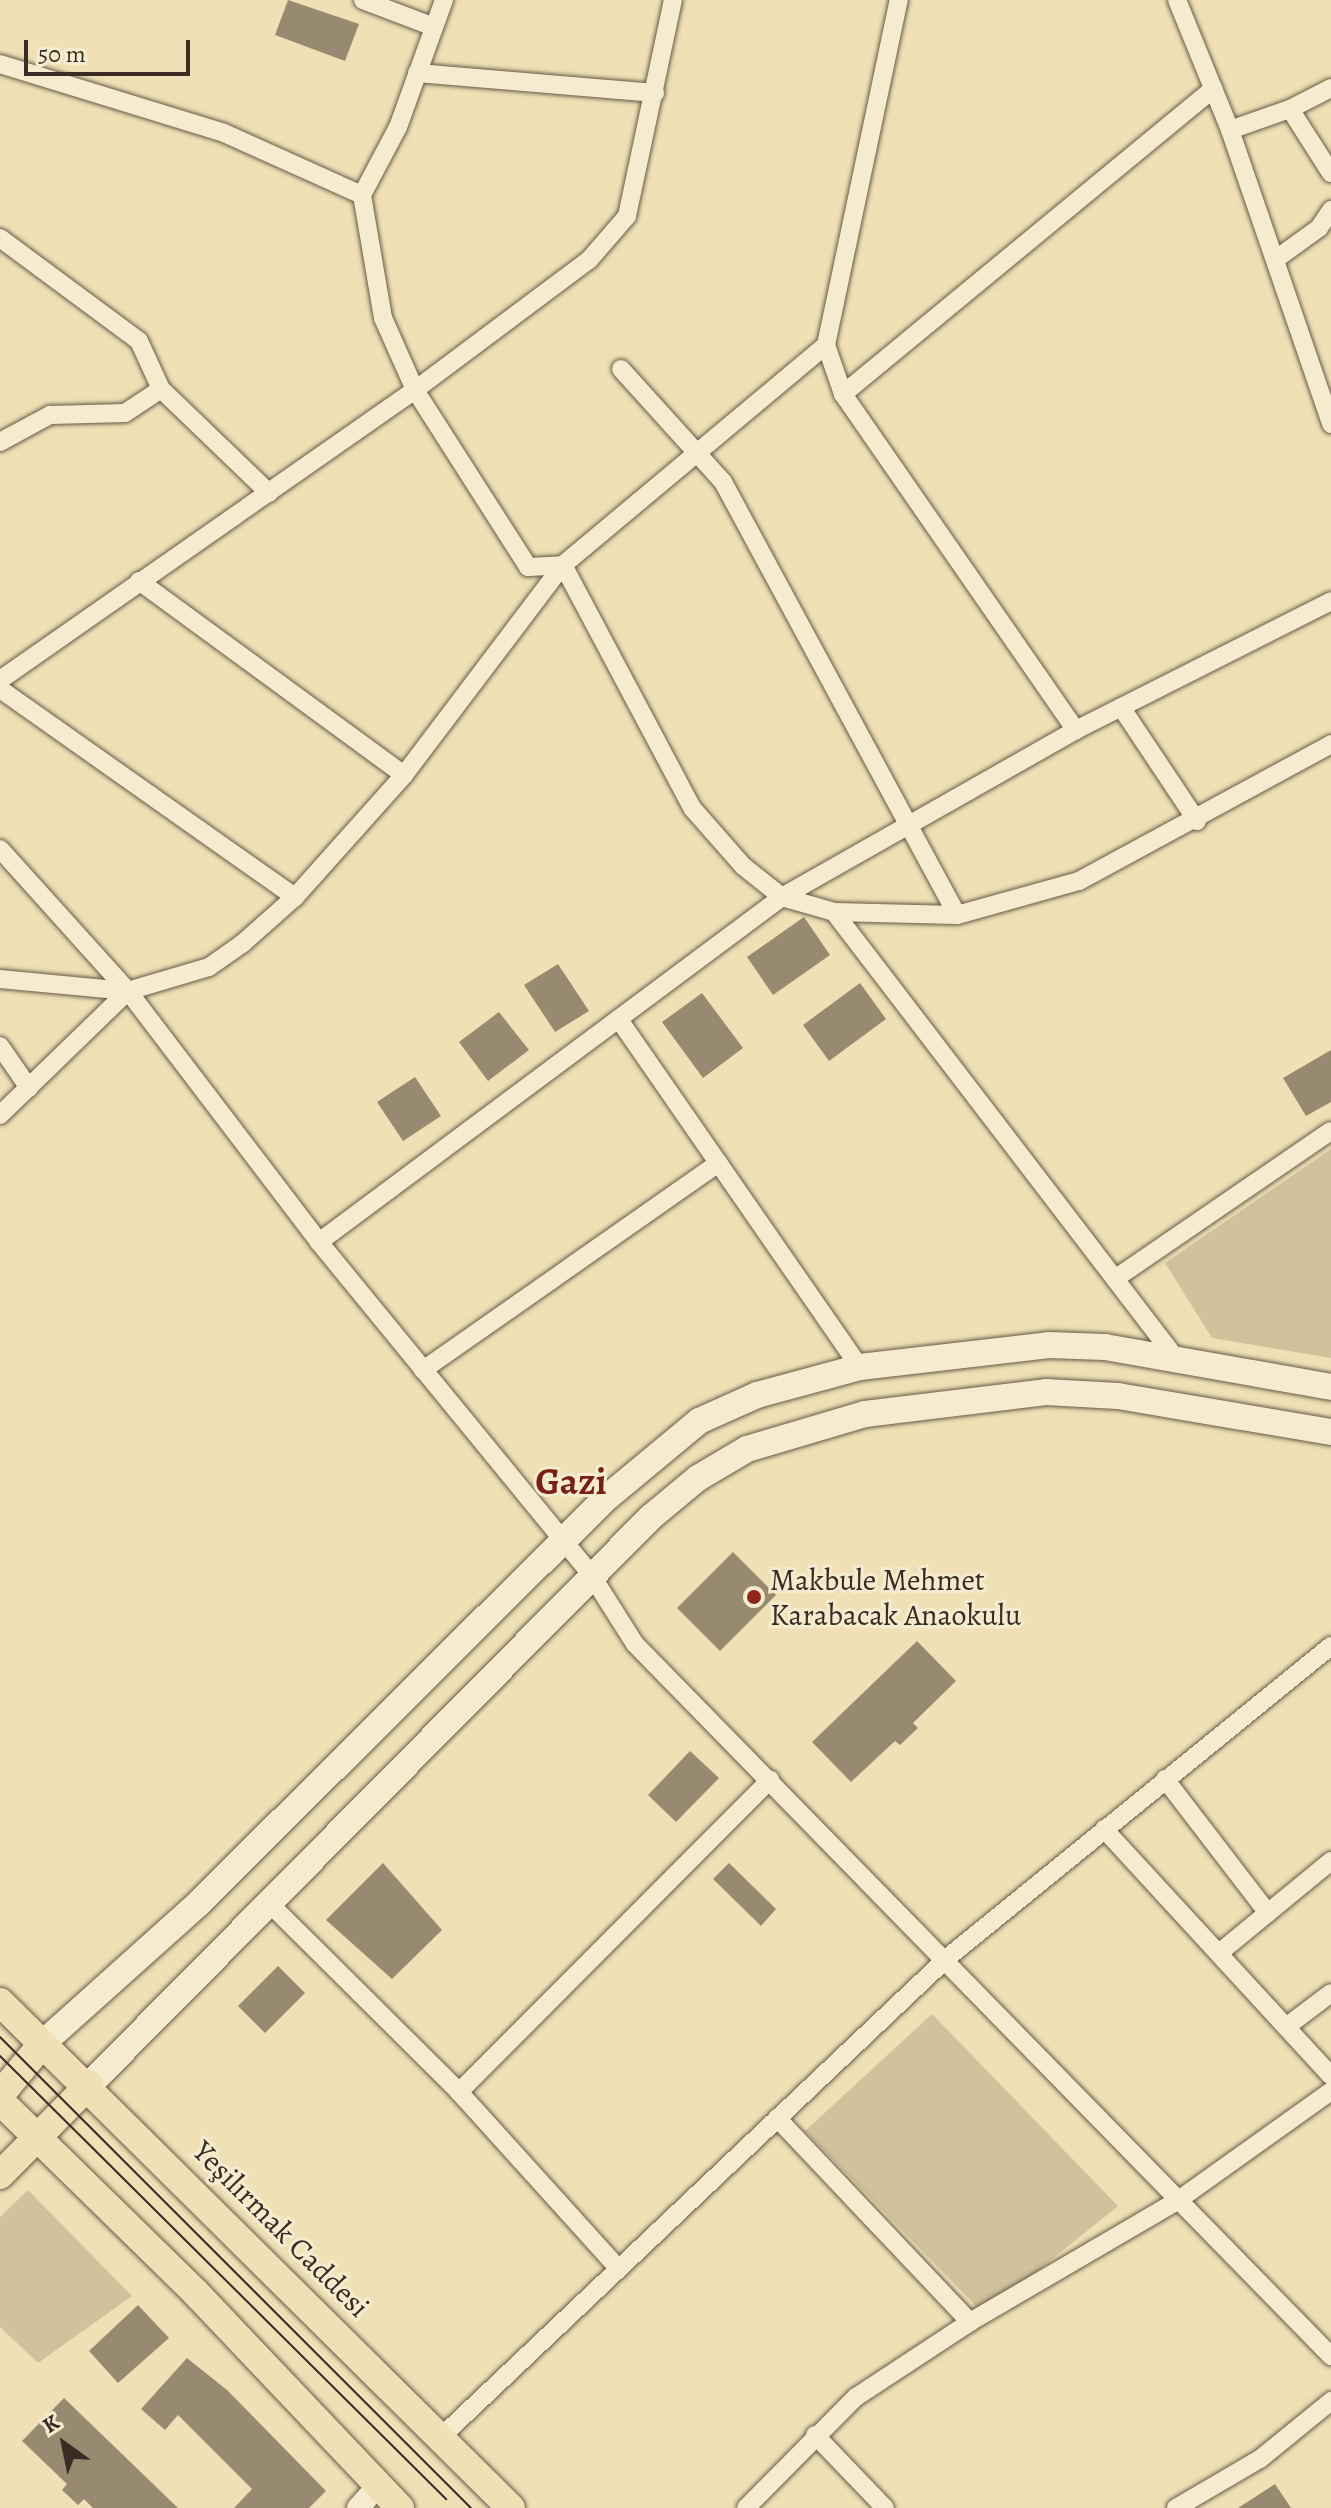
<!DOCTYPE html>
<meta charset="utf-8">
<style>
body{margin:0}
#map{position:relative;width:1331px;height:2508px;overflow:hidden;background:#efe1b5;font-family:Alegreya,serif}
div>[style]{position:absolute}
.green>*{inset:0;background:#d0c29d}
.building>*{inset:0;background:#988a70}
.roads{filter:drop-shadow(0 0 2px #675949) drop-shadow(0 0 2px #675949)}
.minor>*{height:18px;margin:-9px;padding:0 9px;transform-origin:9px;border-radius:9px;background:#f5eccf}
.tertiary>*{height:22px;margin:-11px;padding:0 11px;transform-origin:11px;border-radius:11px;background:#f5eccf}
.secondary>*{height:26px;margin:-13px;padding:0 13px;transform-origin:13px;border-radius:13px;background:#f5eccf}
.primary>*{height:28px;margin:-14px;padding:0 14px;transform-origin:14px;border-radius:14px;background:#efe1b5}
.tram>*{height:2px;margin:-1px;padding:0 1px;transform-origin:1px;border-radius:1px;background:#3a2c25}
.dots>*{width:22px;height:22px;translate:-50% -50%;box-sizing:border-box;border:4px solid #f5eccf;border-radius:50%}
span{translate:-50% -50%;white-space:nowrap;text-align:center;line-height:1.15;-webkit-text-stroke:6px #f5eccf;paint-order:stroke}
.poi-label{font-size:30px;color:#3a2c25}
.left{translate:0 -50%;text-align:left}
.street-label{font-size:30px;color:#3a2c25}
.district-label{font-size:38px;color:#7a1f14;font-weight:700}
.north{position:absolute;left:24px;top:2404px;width:80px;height:80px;-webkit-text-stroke:6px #f5eccf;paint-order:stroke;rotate:327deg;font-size:22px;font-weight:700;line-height:32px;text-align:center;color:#3a2c25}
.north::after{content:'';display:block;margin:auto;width:28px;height:36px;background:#3a2c25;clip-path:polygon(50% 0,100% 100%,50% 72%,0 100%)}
.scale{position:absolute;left:24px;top:40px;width:166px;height:36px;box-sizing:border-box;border:4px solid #3a2c25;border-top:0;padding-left:10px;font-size:24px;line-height:28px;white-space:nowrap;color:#3a2c25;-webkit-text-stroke:6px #f5eccf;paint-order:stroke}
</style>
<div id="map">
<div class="green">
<div style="clip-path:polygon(1331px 1149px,1331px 1358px,1212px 1338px,1165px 1263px)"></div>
<div style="clip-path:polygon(932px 2014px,1118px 2206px,1020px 2285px,978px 2308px,805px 2131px)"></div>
<div style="clip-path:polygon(28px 2190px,132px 2296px,38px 2363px,0 2327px,0 2217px)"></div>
</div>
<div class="building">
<div style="clip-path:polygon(288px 0,359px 24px,345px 61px,275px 35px)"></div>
<div style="clip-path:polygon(804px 917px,830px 955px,773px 995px,747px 957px)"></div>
<div style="clip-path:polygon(558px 964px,589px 1011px,555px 1032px,524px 985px)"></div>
<div style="clip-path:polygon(860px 983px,886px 1019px,829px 1061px,803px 1025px)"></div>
<div style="clip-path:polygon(702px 993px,743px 1048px,703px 1078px,662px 1022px)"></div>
<div style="clip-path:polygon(499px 1012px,529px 1050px,488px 1081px,459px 1042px)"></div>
<div style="clip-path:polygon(1331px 1050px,1331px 1102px,1306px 1116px,1283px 1078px)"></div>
<div style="clip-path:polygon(415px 1077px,441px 1116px,403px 1141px,377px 1102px)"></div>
<div style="clip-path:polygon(733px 1552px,776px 1595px,720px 1651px,677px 1608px)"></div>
<div style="clip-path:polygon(917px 1641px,956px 1681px,913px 1723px,918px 1728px,900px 1745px,895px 1741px,851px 1782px,812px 1742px)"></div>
<div style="clip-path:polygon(690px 1751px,719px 1778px,676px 1822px,648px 1795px)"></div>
<div style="clip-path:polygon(383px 1863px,442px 1930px,392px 1979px,326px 1920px)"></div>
<div style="clip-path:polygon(729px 1863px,776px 1909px,761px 1926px,713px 1879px)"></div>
<div style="clip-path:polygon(278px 1966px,305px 1993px,265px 2033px,238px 2006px)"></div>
<div style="clip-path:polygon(138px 2305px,169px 2338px,118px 2383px,89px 2351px)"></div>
<div style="clip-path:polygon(187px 2358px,227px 2390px,326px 2491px,309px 2508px,234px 2508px,252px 2489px,178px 2415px,165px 2430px,141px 2409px)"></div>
<div style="clip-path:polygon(64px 2398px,178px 2508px,93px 2508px,84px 2499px,78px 2505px,62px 2490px,67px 2484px,22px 2441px)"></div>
<div style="clip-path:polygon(1275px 2484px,1291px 2508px,1238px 2508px)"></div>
</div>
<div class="roads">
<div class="minor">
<div style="left:363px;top:0;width:76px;rotate:20.8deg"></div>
<div style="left:444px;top:0;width:135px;rotate:109.9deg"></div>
<div style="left:398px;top:127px;width:77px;rotate:117.9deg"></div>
<div style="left:362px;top:195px;width:125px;rotate:80.3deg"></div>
<div style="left:383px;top:318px;width:79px;rotate:66deg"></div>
<div style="left:415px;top:390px;width:210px;rotate:57.4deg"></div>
<div style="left:528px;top:567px;width:35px;rotate:-3deg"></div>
<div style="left:1177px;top:0;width:140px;rotate:67.8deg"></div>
<div style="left:1230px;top:130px;width:311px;rotate:71deg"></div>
<div style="left:0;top:64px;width:234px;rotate:17.1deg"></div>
<div style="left:224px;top:133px;width:151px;rotate:24.2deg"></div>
<div style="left:417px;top:73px;width:239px;rotate:4.8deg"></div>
<div style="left:1290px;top:109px;width:76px;rotate:57.4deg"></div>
<div style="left:1230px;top:130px;width:64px;rotate:-19.3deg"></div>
<div style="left:1290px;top:109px;width:46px;rotate:-27.1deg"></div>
<div style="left:0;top:238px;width:173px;rotate:36.5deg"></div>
<div style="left:139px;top:341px;width:53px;rotate:65.4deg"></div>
<div style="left:161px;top:389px;width:150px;rotate:43.9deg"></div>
<div style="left:1276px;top:259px;width:53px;rotate:-35.8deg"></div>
<div style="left:1319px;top:228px;width:22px;rotate:-56deg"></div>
<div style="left:826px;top:345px;width:52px;rotate:70.9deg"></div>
<div style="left:843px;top:394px;width:409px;rotate:55.3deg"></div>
<div style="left:621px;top:369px;width:152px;rotate:47.9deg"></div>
<div style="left:723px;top:482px;width:492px;rotate:61.6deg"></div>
<div style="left:843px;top:394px;width:480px;rotate:-39.5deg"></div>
<div style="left:0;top:442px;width:57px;rotate:-28.4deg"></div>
<div style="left:50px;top:415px;width:75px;rotate:-1.5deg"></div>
<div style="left:125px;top:413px;width:43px;rotate:-33.7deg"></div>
<div style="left:563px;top:565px;width:276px;rotate:62deg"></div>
<div style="left:693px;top:809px;width:76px;rotate:48.7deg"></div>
<div style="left:743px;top:866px;width:50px;rotate:38.5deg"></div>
<div style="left:782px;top:897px;width:54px;rotate:16.1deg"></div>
<div style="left:834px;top:912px;width:123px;rotate:1.4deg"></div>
<div style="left:957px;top:915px;width:127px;rotate:-15.6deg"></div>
<div style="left:1079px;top:881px;width:287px;rotate:-28.5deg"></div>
<div style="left:139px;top:581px;width:328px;rotate:36.2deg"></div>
<div style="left:0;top:680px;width:506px;rotate:-34.95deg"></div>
<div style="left:415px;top:390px;width:217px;rotate:-36.8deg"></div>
<div style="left:589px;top:260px;width:58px;rotate:-49.2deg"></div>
<div style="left:627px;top:216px;width:221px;rotate:-78deg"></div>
<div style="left:0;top:689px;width:361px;rotate:35.2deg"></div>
<div style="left:1121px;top:707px;width:137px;rotate:56.3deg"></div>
<div style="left:0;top:849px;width:191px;rotate:48deg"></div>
<div style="left:128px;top:991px;width:315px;rotate:52.7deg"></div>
<div style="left:319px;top:1242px;width:431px;rotate:50.7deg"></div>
<div style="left:592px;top:1576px;width:80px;rotate:57.7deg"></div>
<div style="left:635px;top:1644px;width:996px;rotate:45.65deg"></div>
<div style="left:834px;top:912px;width:564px;rotate:52.56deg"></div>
<div style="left:0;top:979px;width:129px;rotate:5.4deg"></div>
<div style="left:128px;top:991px;width:84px;rotate:-16.5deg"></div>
<div style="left:209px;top:967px;width:42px;rotate:-35.2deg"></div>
<div style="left:243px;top:943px;width:69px;rotate:-41.5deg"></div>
<div style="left:295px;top:897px;width:164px;rotate:-48.2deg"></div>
<div style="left:404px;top:775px;width:263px;rotate:-52.9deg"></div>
<div style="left:563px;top:565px;width:343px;rotate:-39.9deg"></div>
<div style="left:826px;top:345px;width:353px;rotate:-78.1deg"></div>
<div style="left:620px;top:1021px;width:421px;rotate:55.3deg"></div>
<div style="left:0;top:1046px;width:51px;rotate:55.4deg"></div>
<div style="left:0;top:1115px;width:178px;rotate:-44.1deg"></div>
<div style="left:319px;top:1242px;width:577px;rotate:-36.69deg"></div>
<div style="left:782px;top:897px;width:338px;rotate:-29.6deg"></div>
<div style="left:1076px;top:730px;width:286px;rotate:-26.8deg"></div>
<div style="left:1116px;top:1278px;width:260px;rotate:-34.4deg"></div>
<div style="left:423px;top:1370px;width:361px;rotate:-35deg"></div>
<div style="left:1165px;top:1779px;width:169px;rotate:52.5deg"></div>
<div style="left:1104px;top:1829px;width:335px;rotate:47.4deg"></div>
<div style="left:269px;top:1903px;width:268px;rotate:44.8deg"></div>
<div style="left:459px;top:2092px;width:237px;rotate:47.9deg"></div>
<div style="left:1219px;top:1953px;width:145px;rotate:-39.4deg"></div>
<div style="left:1286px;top:2027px;width:56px;rotate:-37.1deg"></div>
<div style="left:459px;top:2092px;width:441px;rotate:-45.1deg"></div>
<div style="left:777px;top:2118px;width:281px;rotate:46.6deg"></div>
<div style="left:815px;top:2435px;width:101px;rotate:46.2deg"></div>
<div style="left:440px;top:2438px;width:698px;rotate:-43.43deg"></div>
<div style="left:947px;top:1958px;width:495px;rotate:-39.1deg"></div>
<div style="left:746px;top:2508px;width:156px;rotate:-45.3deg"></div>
<div style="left:856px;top:2397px;width:136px;rotate:-33.3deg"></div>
<div style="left:970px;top:2322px;width:240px;rotate:-30.3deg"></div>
<div style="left:1177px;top:2201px;width:189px;rotate:-35.5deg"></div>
<div style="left:1176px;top:2508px;width:97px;rotate:-30.3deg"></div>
<div style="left:1260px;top:2459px;width:92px;rotate:-39.2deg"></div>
</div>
<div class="tertiary">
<div style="left:358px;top:2508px;width:30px;rotate:-48deg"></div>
</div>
<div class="secondary">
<div style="left:42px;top:2044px;width:212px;rotate:-41.9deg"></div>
<div style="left:200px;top:1902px;width:570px;rotate:-44.86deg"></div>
<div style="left:604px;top:1500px;width:124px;rotate:-39.7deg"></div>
<div style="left:699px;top:1421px;width:64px;rotate:-24.1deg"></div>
<div style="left:757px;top:1395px;width:107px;rotate:-15.2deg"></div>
<div style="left:860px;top:1367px;width:190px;rotate:-6.6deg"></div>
<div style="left:1049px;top:1345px;width:56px;rotate:2deg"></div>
<div style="left:1105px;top:1347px;width:230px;rotate:10deg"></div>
<div style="left:89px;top:2085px;width:799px;rotate:-45.3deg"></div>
<div style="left:651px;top:1517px;width:61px;rotate:-39.7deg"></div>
<div style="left:698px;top:1478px;width:57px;rotate:-30.6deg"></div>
<div style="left:747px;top:1449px;width:123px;rotate:-16.5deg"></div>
<div style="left:865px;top:1414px;width:182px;rotate:-6.9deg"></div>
<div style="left:1046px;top:1392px;width:72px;rotate:3.2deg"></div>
<div style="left:1118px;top:1396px;width:216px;rotate:9.6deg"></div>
</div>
<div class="primary">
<div style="left:0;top:2002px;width:719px;rotate:44.72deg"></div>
<div style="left:0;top:2095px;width:66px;rotate:-50.5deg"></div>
<div style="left:0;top:2101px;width:273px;rotate:44.4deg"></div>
<div style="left:195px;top:2292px;width:298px;rotate:46.5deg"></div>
<div style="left:0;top:2175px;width:127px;rotate:-45.3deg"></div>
</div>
</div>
<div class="tram">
<div style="left:0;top:2037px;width:666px;rotate:45deg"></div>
<div style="left:0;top:2056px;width:629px;rotate:44.81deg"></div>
</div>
<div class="dots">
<div style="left:754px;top:1597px;background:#8f2418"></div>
</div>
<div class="poi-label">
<span class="left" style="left:770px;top:1597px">Makbule Mehmet<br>Karabacak Anaokulu</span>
</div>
<div class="street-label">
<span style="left:281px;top:2229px;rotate:45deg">Yeşilırmak Caddesi</span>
</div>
<div class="district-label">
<span style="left:571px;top:1482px">Gazi</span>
</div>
<div class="north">K</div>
<div class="scale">50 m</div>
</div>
